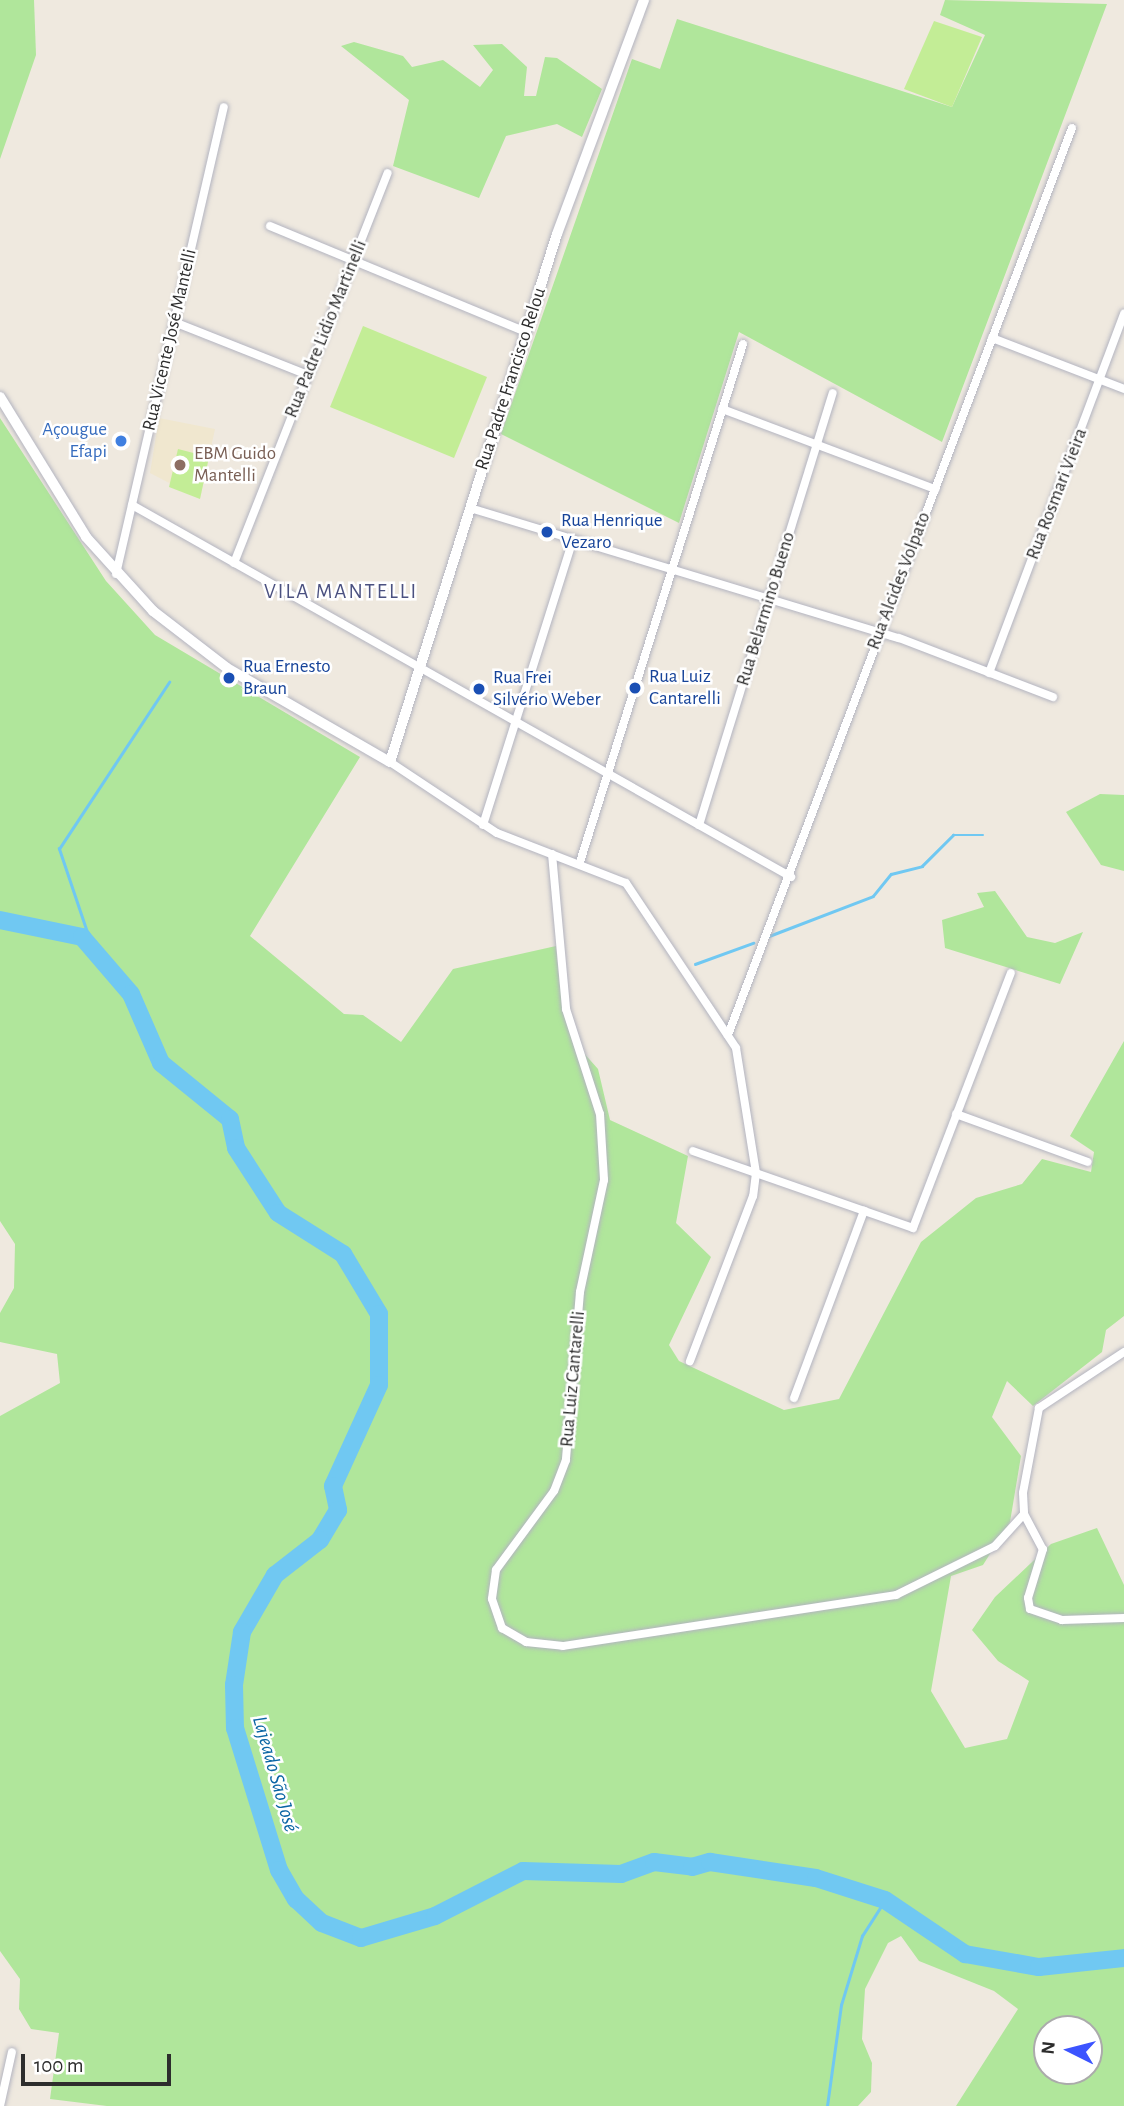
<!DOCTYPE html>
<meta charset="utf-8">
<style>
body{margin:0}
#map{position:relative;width:1124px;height:2106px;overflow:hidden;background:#efe9df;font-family:"Alegreya Sans",sans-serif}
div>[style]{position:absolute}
.education>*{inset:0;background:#f0e7cf}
.green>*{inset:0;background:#b0e69b}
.pitch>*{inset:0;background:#c3ed96}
.stream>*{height:2.5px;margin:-1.25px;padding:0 1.25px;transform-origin:1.25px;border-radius:1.25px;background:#70c8f2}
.river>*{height:18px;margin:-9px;padding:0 9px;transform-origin:9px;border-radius:9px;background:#70c8f2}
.roads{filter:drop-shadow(0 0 2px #b3b4c0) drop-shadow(0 0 2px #b3b4c0)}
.minor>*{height:8px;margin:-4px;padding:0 4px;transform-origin:4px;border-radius:4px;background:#fff}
.tertiary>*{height:10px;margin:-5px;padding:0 5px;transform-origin:5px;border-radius:5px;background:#fff}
.dots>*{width:19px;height:19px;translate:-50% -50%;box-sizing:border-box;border:4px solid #fff;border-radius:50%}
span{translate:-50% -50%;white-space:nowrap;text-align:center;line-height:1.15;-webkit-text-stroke:5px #fff;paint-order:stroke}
.street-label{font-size:19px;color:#2d2d2d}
.shop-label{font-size:19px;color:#366cbe}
.right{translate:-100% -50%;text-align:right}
.education-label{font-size:19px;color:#785e54}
.left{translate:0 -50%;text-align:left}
.transit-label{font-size:19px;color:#164399}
.neighbourhood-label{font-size:21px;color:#4b5180;letter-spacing:2px}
.water-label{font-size:21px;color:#0a65a4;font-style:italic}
.north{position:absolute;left:1033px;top:2015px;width:70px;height:70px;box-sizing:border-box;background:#fff;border:2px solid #ababab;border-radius:50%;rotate:276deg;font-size:19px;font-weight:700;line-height:28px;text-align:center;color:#2d2d2d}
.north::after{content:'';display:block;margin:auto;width:24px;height:32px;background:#3c54ff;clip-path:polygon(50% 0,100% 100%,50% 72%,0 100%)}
.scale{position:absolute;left:21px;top:2054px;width:150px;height:32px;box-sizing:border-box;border:4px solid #2d2d2d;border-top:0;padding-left:9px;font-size:21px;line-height:24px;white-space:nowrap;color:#2d2d2d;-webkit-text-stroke:5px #fff;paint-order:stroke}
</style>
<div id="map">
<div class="education">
<div style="clip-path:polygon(159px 418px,215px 429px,200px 499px,150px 473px)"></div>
</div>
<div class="green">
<div style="clip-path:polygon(0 0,34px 0,36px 55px,0 159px)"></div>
<div style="clip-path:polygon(945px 0,1107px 4px,942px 442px,739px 332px,679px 523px,501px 434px,632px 59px,660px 69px,677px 19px,952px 107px,985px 35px,940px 15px)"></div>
<div style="clip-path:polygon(354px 42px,403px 56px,412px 67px,443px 60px,480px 87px,493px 70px,473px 45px,502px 44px,527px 67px,524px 96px,536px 96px,545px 57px,557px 58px,602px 89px,582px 137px,557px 124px,506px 136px,479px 198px,393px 166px,409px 100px,341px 46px)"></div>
<div style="clip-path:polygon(evenodd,0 418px,106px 581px,155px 635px,360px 757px,250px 936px,344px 1014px,363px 1015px,401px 1042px,453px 969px,556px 946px,560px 986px,582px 1051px,598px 1069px,610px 1120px,688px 1156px,676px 1223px,711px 1257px,669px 1345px,679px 1361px,784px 1410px,839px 1399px,921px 1242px,976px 1198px,1022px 1184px,1042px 1159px,1091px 1172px,1094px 1152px,1070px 1136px,1124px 1041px,1124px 1316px,1106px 1330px,1102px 1352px,1033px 1406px,1007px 1381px,992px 1417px,1021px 1456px,1010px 1522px,983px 1565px,951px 1576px,931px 1691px,965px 1748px,1007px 1739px,1029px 1681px,998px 1661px,972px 1630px,995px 1597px,1051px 1544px,1097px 1528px,1124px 1585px,1124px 2106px,956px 2106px,1018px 2009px,994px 1991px,919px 1961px,901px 1936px,888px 1943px,865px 1989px,862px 2039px,872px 2063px,871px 2092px,858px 2106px,107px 2106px,50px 2099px,59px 2033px,31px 2029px,19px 2009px,20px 1979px,0 1951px,0 1416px,60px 1383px,57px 1354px,0 1342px,0 1313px,14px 1288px,15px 1244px,0 1221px,0 418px,1047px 2029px,1089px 2029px,1089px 2071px,1047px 2071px,1047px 2029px)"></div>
<div style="clip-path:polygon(1100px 794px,1124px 795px,1124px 871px,1101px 865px,1066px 812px)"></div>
<div style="clip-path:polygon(995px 891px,1027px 937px,1055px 943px,1083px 932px,1060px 984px,945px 948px,942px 920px,984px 907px,977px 893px)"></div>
</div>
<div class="pitch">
<div style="clip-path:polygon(934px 21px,982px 37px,952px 107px,904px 89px)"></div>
<div style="clip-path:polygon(363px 326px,487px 377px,454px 458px,330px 407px)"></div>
<div style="clip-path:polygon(178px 449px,209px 457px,200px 499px,169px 487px)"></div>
</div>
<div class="stream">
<div style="left:769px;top:936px;width:111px;rotate:-21deg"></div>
<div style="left:873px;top:896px;width:28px;rotate:-51deg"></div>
<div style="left:891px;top:874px;width:32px;rotate:-14deg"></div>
<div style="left:922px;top:866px;width:44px;rotate:-45deg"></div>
<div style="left:953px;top:835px;width:30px"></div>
<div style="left:93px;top:950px;width:107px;rotate:-108.6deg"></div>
<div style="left:59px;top:849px;width:200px;rotate:-56.6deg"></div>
<div style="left:695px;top:964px;width:62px;rotate:-19.9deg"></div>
<div style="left:827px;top:2106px;width:102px;rotate:-82.1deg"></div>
<div style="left:841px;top:2005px;width:72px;rotate:-73.1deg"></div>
<div style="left:862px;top:1936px;width:43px;rotate:-57.4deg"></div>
</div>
<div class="river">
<div style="left:0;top:920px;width:84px;rotate:11.7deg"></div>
<div style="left:82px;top:937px;width:75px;rotate:49.3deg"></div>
<div style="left:131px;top:994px;width:75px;rotate:66.5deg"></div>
<div style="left:161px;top:1063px;width:89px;rotate:39.1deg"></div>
<div style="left:230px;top:1119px;width:30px;rotate:78deg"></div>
<div style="left:236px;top:1148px;width:77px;rotate:57.1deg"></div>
<div style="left:278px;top:1213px;width:77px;rotate:32.2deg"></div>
<div style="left:343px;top:1254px;width:70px;rotate:59deg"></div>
<div style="left:379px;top:1314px;width:71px;rotate:90deg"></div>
<div style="left:379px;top:1385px;width:111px;rotate:114.5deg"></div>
<div style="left:333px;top:1486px;width:25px;rotate:78deg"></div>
<div style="left:338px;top:1510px;width:35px;rotate:121deg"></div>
<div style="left:320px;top:1540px;width:57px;rotate:142.1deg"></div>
<div style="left:275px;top:1575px;width:66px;rotate:120.1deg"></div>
<div style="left:242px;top:1632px;width:54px;rotate:98.6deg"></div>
<div style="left:234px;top:1685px;width:43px;rotate:88.7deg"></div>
<div style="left:235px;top:1728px;width:149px;rotate:72.8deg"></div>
<div style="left:279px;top:1870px;width:34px;rotate:60deg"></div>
<div style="left:296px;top:1899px;width:35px;rotate:43deg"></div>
<div style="left:322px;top:1923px;width:42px;rotate:21deg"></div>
<div style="left:361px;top:1938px;width:77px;rotate:-16.6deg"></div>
<div style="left:435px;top:1916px;width:99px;rotate:-27.1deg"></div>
<div style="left:523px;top:1871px;width:98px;rotate:1.8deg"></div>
<div style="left:621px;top:1874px;width:35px;rotate:-20deg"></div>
<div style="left:654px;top:1862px;width:38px;rotate:7deg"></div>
<div style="left:692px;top:1867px;width:19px;rotate:-16deg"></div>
<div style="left:710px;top:1862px;width:107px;rotate:8.6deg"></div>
<div style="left:816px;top:1878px;width:72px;rotate:17.7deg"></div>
<div style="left:885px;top:1900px;width:97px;rotate:34deg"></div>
<div style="left:965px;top:1954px;width:75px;rotate:10deg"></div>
<div style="left:1039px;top:1967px;width:85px;rotate:-6deg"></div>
</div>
<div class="roads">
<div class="minor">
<div style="left:270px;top:226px;width:277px;rotate:22.5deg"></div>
<div style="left:174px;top:322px;width:144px;rotate:21.6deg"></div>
<div style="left:992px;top:338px;width:142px;rotate:21.1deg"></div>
<div style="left:722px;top:409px;width:228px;rotate:20.6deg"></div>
<div style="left:132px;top:505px;width:757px;rotate:29.44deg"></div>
<div style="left:470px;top:508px;width:448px;rotate:16.9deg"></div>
<div style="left:899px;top:638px;width:165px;rotate:21deg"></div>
<div style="left:234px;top:563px;width:419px;rotate:-68.5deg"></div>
<div style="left:116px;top:574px;width:479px;rotate:-77deg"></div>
<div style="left:989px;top:673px;width:384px;rotate:-69.4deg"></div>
<div style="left:390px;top:762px;width:128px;rotate:33.6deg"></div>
<div style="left:497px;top:833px;width:138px;rotate:21.2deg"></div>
<div style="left:626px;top:883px;width:198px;rotate:56.3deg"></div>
<div style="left:736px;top:1048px;width:127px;rotate:80.9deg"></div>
<div style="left:756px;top:1173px;width:23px;rotate:97deg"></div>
<div style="left:753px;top:1196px;width:177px;rotate:110.9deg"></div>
<div style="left:483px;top:825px;width:299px;rotate:-72.5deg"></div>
<div style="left:699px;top:825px;width:452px;rotate:-72.8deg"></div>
<div style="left:552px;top:854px;width:156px;rotate:84.8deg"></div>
<div style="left:566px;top:1009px;width:110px;rotate:72.1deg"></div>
<div style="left:600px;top:1114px;width:66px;rotate:86.5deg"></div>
<div style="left:604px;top:1180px;width:115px;rotate:102.1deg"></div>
<div style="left:580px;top:1292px;width:169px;rotate:94.8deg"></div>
<div style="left:566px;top:1460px;width:33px;rotate:111deg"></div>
<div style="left:554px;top:1491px;width:98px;rotate:126.3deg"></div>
<div style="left:496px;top:1570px;width:29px;rotate:98deg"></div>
<div style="left:492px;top:1599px;width:31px;rotate:71deg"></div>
<div style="left:502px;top:1628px;width:28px;rotate:30deg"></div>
<div style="left:526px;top:1642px;width:37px;rotate:6deg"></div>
<div style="left:563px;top:1646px;width:337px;rotate:-8.7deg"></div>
<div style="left:896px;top:1595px;width:110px;rotate:-26.3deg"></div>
<div style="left:995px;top:1546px;width:43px;rotate:-47.8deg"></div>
<div style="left:580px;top:862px;width:543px;rotate:-72.53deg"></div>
<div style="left:728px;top:1035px;width:970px;rotate:-69.23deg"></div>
<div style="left:956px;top:1114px;width:140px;rotate:20deg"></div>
<div style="left:693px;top:1151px;width:233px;rotate:19.3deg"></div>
<div style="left:913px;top:1228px;width:273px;rotate:-69deg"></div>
<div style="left:1124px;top:1352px;width:102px;rotate:146.6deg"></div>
<div style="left:1039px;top:1408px;width:86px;rotate:100.7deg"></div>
<div style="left:1023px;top:1493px;width:21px;rotate:87deg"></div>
<div style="left:1024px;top:1514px;width:40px;rotate:62deg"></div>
<div style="left:1043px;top:1549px;width:51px;rotate:107deg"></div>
<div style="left:1028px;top:1598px;width:11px;rotate:80deg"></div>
<div style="left:1030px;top:1609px;width:34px;rotate:19deg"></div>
<div style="left:1062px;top:1620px;width:62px;rotate:-1.8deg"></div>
<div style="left:794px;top:1398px;width:200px;rotate:-69.5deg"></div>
<div style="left:0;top:2106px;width:55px;rotate:-77.5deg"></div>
</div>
<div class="tertiary">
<div style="left:0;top:397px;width:164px;rotate:58.4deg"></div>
<div style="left:86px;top:537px;width:100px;rotate:47.8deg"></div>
<div style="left:153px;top:611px;width:93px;rotate:37.6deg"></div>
<div style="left:227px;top:668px;width:188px;rotate:30deg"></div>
<div style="left:390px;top:762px;width:554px;rotate:-72.45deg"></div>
<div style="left:557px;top:234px;width:250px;rotate:-69.6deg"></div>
</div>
</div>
<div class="dots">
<div style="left:121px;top:441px;background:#3f7fe0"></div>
<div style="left:180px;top:465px;background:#8d6e63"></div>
<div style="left:547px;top:532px;background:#1a4fb4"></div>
<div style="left:229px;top:678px;background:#1a4fb4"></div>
<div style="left:635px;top:688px;background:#1a4fb4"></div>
<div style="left:479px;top:689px;background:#1a4fb4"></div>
</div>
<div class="street-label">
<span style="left:326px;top:329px;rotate:-68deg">Rua Padre Lidio Martinelli</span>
<span style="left:170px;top:340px;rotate:-77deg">Rua Vicente José Mantelli</span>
<span style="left:511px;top:379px;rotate:-72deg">Rua Padre Francisco Relou</span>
<span style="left:1057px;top:494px;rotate:-69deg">Rua Rosmari Vieira</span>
<span style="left:899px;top:581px;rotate:-69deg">Rua Alcides Volpato</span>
<span style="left:766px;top:609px;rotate:-73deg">Rua Belarmino Bueno</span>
<span style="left:573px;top:1379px;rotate:-85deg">Rua Luiz Cantarelli</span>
</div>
<div class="shop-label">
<span class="right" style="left:107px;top:441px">Açougue<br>Efapi</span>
</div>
<div class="education-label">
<span class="left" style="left:194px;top:465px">EBM Guido<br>Mantelli</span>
</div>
<div class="transit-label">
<span class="left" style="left:561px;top:532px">Rua Henrique<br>Vezaro</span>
<span class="left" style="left:243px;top:678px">Rua Ernesto<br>Braun</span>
<span class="left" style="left:649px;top:688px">Rua Luiz<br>Cantarelli</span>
<span class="left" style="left:493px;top:689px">Rua Frei<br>Silvério Weber</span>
</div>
<div class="neighbourhood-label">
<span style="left:341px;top:592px">VILA MANTELLI</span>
</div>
<div class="water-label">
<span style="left:275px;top:1774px;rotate:74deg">Lajeado São José</span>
</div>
<div class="north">N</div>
<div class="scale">100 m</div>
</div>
